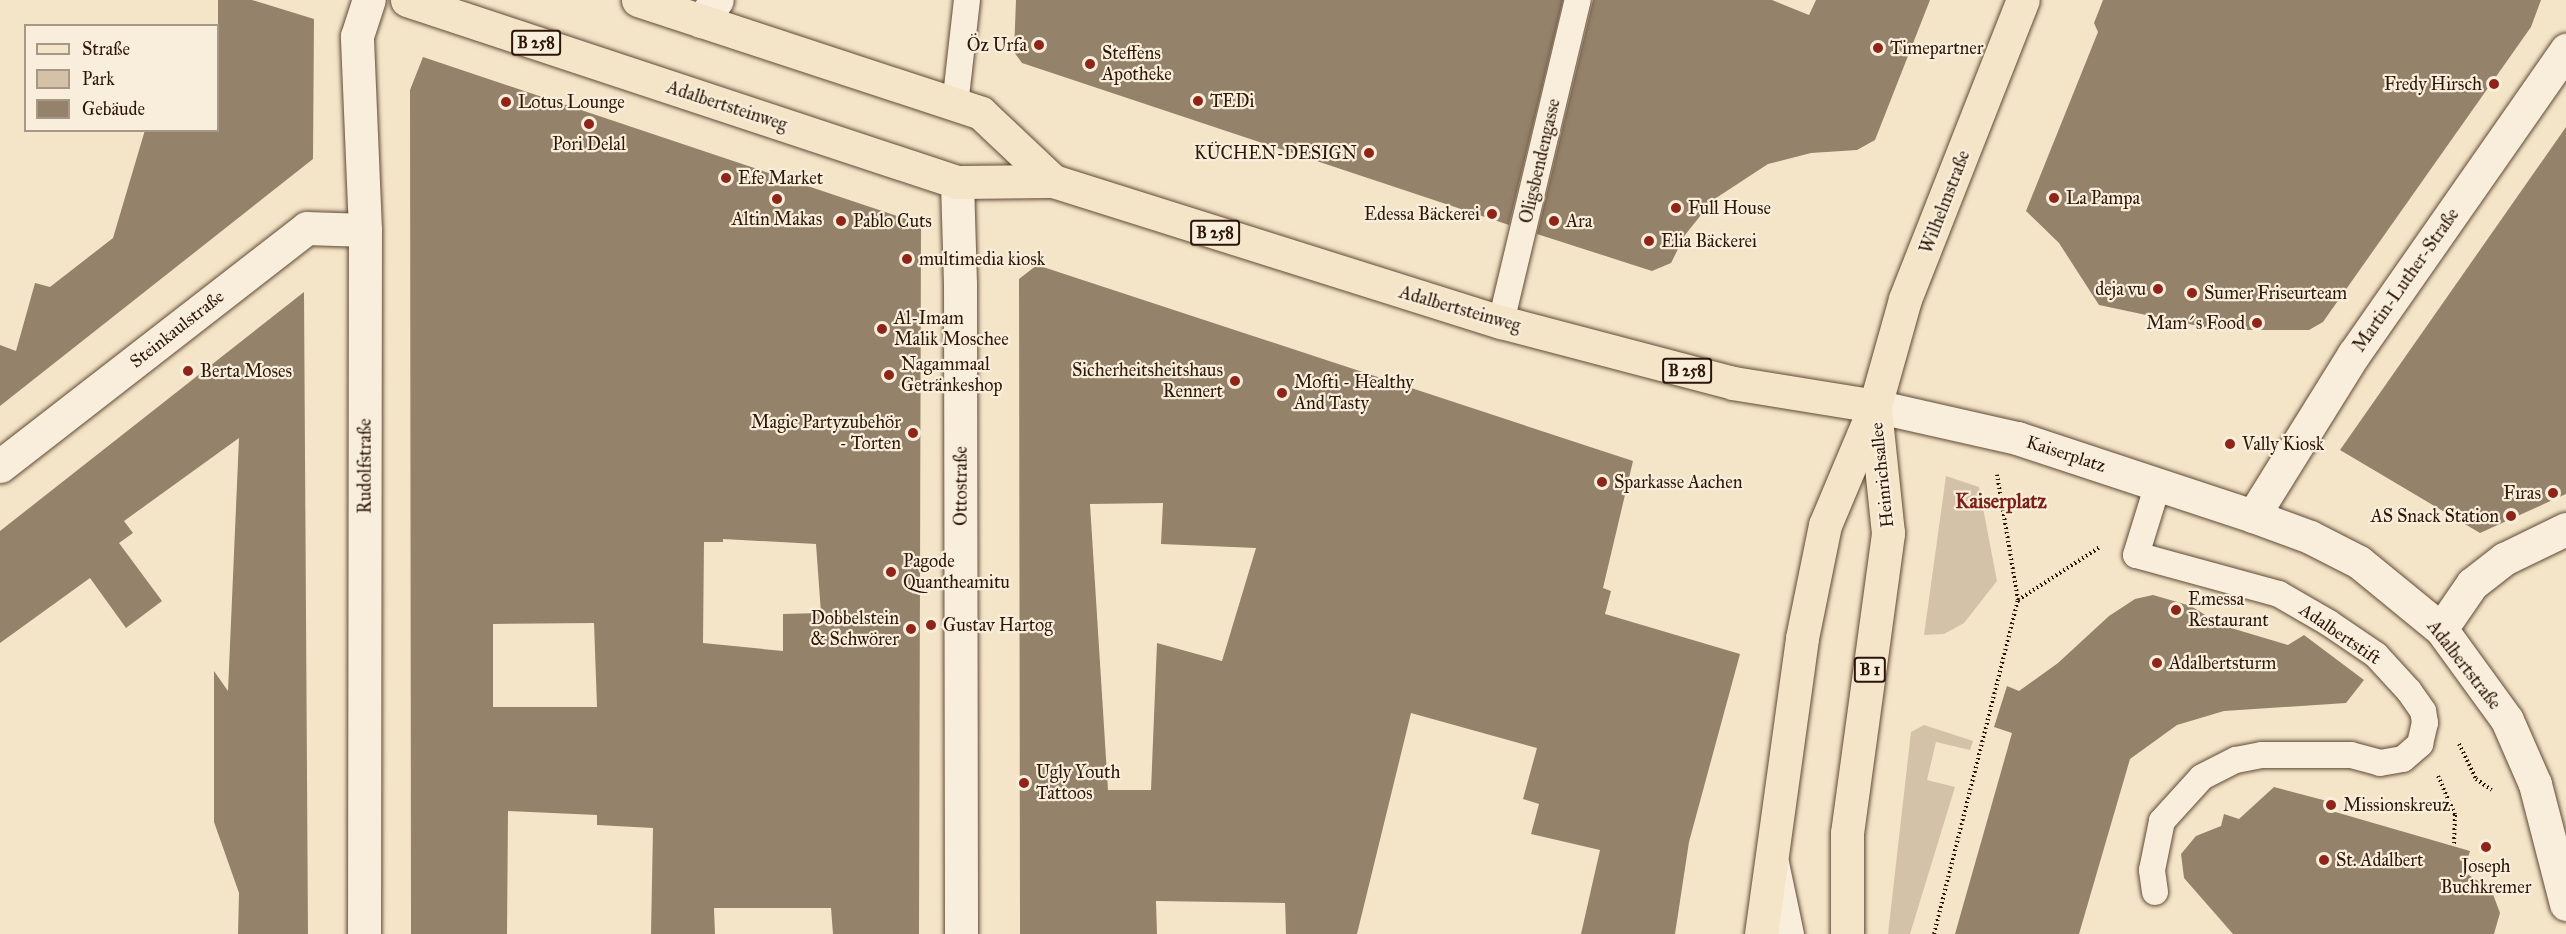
<!DOCTYPE html>
<meta charset="utf-8">
<style>
body{margin:0}
#map{position:relative;width:2566px;height:934px;overflow:hidden;background:#f5e5c8;font-family:"IM FELL Great Primer",serif}
div>[style]{position:absolute}
.green>*{inset:0;background:#d3c2a7}
.building>*{inset:0;background:#95826b}
.path>*{height:4px;margin-top:-2px;transform-origin:0;background:repeating-linear-gradient(90deg,#2d1606 0 1.5px,transparent 0 4.5px)}
.roads{filter:drop-shadow(0 0 2px #5f4a36) drop-shadow(0 0 2px #5f4a36)}
.lane>*{height:26px;margin:-13px;padding:0 13px;transform-origin:13px;border-radius:13px;background:#f8eedb}
.street>*{height:33px;margin:-16.5px;padding:0 16.5px;transform-origin:16.5px;border-radius:16.5px;background:#f8eedb}
.primary>*{height:33px;margin:-16.5px;padding:0 16.5px;transform-origin:16.5px;border-radius:16.5px;background:#f5e5c8}
.dots>*{width:16px;height:16px;translate:-50% -50%;box-sizing:border-box;border:3px solid #f8eedb;border-radius:50%}
span{translate:-50% -50%;white-space:nowrap;text-align:center;line-height:1.15;-webkit-text-stroke:4.5px #f8eedb;paint-order:stroke}
.shield-label span{padding:2px 4px;background:#f8eedb;border:2px solid;border-radius:4px;-webkit-text-stroke-width:0}
.shield-label{font-size:16px;color:#2d1606;font-weight:700}
.poi-label{font-size:18px;color:#2d1606}
.right{translate:-100% -50%;text-align:right}
.left{translate:0 -50%;text-align:left}
.street-label{font-size:18px;color:#2d1606}
.neighbourhood-label{font-size:20px;color:#7a1f14;font-weight:700}
.legend{position:absolute;left:24px;top:24px;width:195px;height:108px;box-sizing:border-box;background:#f8eedb;border:2px solid #a79886;margin:0;padding:8px 10px;list-style:none;font-size:18px;color:#2d1606}
.legend li{display:flex;align-items:center;gap:12px;height:30px}
.legend b{width:30px;border:2px solid #a79886}
</style>
<div id="map">
<div class="green">
<div style="clip-path:polygon(1946px 476px,1979px 487px,1997px 581px,1964px 623px,1944px 634px,1924px 635px)"></div>
<div style="clip-path:polygon(1924px 725px,1973px 741px,1970px 750px,1936px 742px,1927px 780px,1955px 787px,1910px 934px,1888px 934px,1911px 732px)"></div>
</div>
<div class="building">
<div style="clip-path:polygon(218px 0,252px 0,314px 19px,313px 159px,0 406px,0 345px,16px 351px,35px 283px,50px 287px,113px 238px,145px 130px,218px 130px)"></div>
<div style="clip-path:polygon(1016px 0,1563px 0,1509px 225px,1022px 63px,1014px 52px)"></div>
<div style="clip-path:polygon(1593px 0,1772px 0,1809px 15px,1816px 0,1930px 0,1875px 140px,1857px 150px,1811px 153px,1768px 164px,1713px 200px,1685px 235px,1671px 263px,1652px 271px,1537px 234px)"></div>
<div style="clip-path:polygon(2103px 0,2541px 0,2531px 27px,2323px 322px,2309px 330px,2217px 330px,2099px 305px,2059px 243px,2026px 211px,2098px 32px,2094px 23px)"></div>
<div style="clip-path:polygon(evenodd,423px 57px,921px 224px,919px 934px,833px 934px,831px 908px,714px 908px,715px 934px,651px 934px,653px 828px,597px 825px,597px 815px,508px 811px,507px 934px,411px 934px,410px 90px,423px 57px,723px 539px,816px 544px,821px 613px,783px 614px,783px 651px,703px 643px,704px 542px,723px 542px,723px 539px,423px 57px,594px 623px,597px 707px,493px 707px,493px 624px,594px 623px)"></div>
<div style="clip-path:polygon(2566px 127px,2566px 494px,2480px 533px,2340px 450px)"></div>
<div style="clip-path:polygon(evenodd,1037px 265px,1633px 461px,1603px 588px,1611px 591px,1605px 614px,1740px 654px,1689px 842px,1675px 934px,1581px 934px,1600px 850px,1531px 834px,1539px 804px,1523px 799px,1537px 748px,1411px 713px,1357px 934px,1286px 934px,1285px 903px,1156px 901px,1157px 934px,1020px 934px,1019px 279px,1037px 265px,1163px 503px,1161px 544px,1256px 548px,1222px 661px,1157px 643px,1151px 790px,1108px 790px,1090px 504px,1163px 503px)"></div>
<div style="clip-path:polygon(304px 292px,308px 934px,238px 934px,239px 893px,214px 822px,214px 671px,228px 691px,239px 438px,124px 521px,133px 533px,119px 543px,162px 601px,126px 628px,90px 578px,0 643px,0 531px)"></div>
<div style="clip-path:polygon(2153px 595px,2191px 606px,2221px 625px,2288px 645px,2304px 635px,2364px 680px,2346px 703px,2224px 711px,2177px 725px,2130px 759px,2079px 934px,1955px 934px,2012px 733px,1994px 727px,2007px 686px,2019px 691px,2058px 663px,2109px 616px,2135px 599px)"></div>
<div style="clip-path:polygon(2274px 787px,2327px 801px,2325px 809px,2470px 851px,2464px 872px,2491px 889px,2500px 913px,2494px 934px,2233px 934px,2184px 878px,2181px 854px,2196px 836px,2221px 826px,2224px 814px,2239px 819px)"></div>
</div>
<div class="path">
<div style="left:2018px;top:600px;width:98px;rotate:-32.9deg"></div>
<div style="left:2459px;top:744px;width:39px;rotate:64deg"></div>
<div style="left:2476px;top:779px;width:19px;rotate:35deg"></div>
<div style="left:2438px;top:776px;width:43px;rotate:66.4deg"></div>
<div style="left:2455px;top:815px;width:31px;rotate:92deg"></div>
<div style="left:1934px;top:934px;width:344px;rotate:-75.9deg"></div>
<div style="left:2018px;top:600px;width:127px;rotate:-99.5deg"></div>
</div>
<div class="roads">
<div class="lane">
<div style="left:955px;top:105px;width:106px;rotate:-83.5deg"></div>
<div style="left:1501px;top:322px;width:331px;rotate:-76.6deg"></div>
<div style="left:2155px;top:892px;width:22px;rotate:-98deg"></div>
<div style="left:2152px;top:870px;width:50px;rotate:-78.5deg"></div>
<div style="left:2162px;top:821px;width:59px;rotate:-47.7deg"></div>
<div style="left:2202px;top:777px;width:38px;rotate:-27deg"></div>
<div style="left:2236px;top:760px;width:26px;rotate:-11deg"></div>
<div style="left:2262px;top:755px;width:89px"></div>
<div style="left:2351px;top:755px;width:30px;rotate:15deg"></div>
<div style="left:2380px;top:763px;width:23px;rotate:-10deg"></div>
<div style="left:2403px;top:759px;width:23px;rotate:-41deg"></div>
<div style="left:2420px;top:744px;width:22px;rotate:-77deg"></div>
<div style="left:2425px;top:723px;width:12px;rotate:-99deg"></div>
<div style="left:2423px;top:711px;width:24px;rotate:-125deg"></div>
<div style="left:2409px;top:691px;width:49px;rotate:-132.5deg"></div>
<div style="left:2376px;top:655px;width:57px;rotate:-145.8deg"></div>
<div style="left:2329px;top:623px;width:58px;rotate:-149.9deg"></div>
<div style="left:2279px;top:594px;width:148px;rotate:-164.7deg"></div>
<div style="left:2136px;top:555px;width:74px;rotate:-72.8deg"></div>
</div>
<div class="street">
<div style="left:701px;top:21px;width:26px;rotate:-53deg"></div>
<div style="left:957px;top:182px;width:102px;rotate:88.3deg"></div>
<div style="left:960px;top:284px;width:650px;rotate:89.91deg"></div>
<div style="left:1875px;top:406px;width:146px;rotate:12.7deg"></div>
<div style="left:2017px;top:438px;width:249px;rotate:18.3deg"></div>
<div style="left:2253px;top:516px;width:61px;rotate:20.2deg"></div>
<div style="left:2310px;top:537px;width:55px;rotate:27deg"></div>
<div style="left:2359px;top:562px;width:106px;rotate:39.3deg"></div>
<div style="left:2441px;top:629px;width:112px;rotate:54deg"></div>
<div style="left:2507px;top:720px;width:70px;rotate:66.4deg"></div>
<div style="left:2535px;top:784px;width:124px;rotate:75.5deg"></div>
<div style="left:0;top:466px;width:388px;rotate:-37.8deg"></div>
<div style="left:307px;top:228px;width:58px;rotate:2deg"></div>
<div style="left:2253px;top:516px;width:191px;rotate:-58.1deg"></div>
<div style="left:2354px;top:354px;width:371px;rotate:-55.1deg"></div>
<div style="left:2441px;top:629px;width:55px;rotate:-55.4deg"></div>
<div style="left:2472px;top:584px;width:41px;rotate:-38deg"></div>
<div style="left:2504px;top:559px;width:69px;rotate:-25.8deg"></div>
<div style="left:1772px;top:863px;width:73px;rotate:78.1deg"></div>
<div style="left:364px;top:934px;width:704px;rotate:-89.92deg"></div>
<div style="left:365px;top:230px;width:194px;rotate:-92.4deg"></div>
<div style="left:357px;top:36px;width:38px;rotate:-72deg"></div>
</div>
<div class="primary">
<div style="left:407px;top:0;width:579px;rotate:18.31deg"></div>
<div style="left:957px;top:182px;width:96px;rotate:-0.6deg"></div>
<div style="left:1053px;top:181px;width:470px;rotate:17.5deg"></div>
<div style="left:1501px;top:322px;width:240px;rotate:14.7deg"></div>
<div style="left:1733px;top:383px;width:144px;rotate:9.2deg"></div>
<div style="left:638px;top:0;width:361px;rotate:18.2deg"></div>
<div style="left:981px;top:113px;width:99px;rotate:43.4deg"></div>
<div style="left:1761px;top:934px;width:299px;rotate:-82.1deg"></div>
<div style="left:1802px;top:638px;width:115px;rotate:-78.5deg"></div>
<div style="left:1825px;top:525px;width:129px;rotate:-67.2deg"></div>
<div style="left:1875px;top:406px;width:111px;rotate:-74.3deg"></div>
<div style="left:1905px;top:299px;width:321px;rotate:-68.5deg"></div>
<div style="left:1847px;top:934px;width:101px;rotate:-90deg"></div>
<div style="left:1847px;top:833px;width:303px;rotate:-82.2deg"></div>
<div style="left:1888px;top:533px;width:124px;rotate:-96deg"></div>
</div>
</div>
<div class="dots">
<div style="left:1039px;top:45px;background:#8f2418"></div>
<div style="left:1878px;top:48px;background:#8f2418"></div>
<div style="left:1090px;top:64px;background:#8f2418"></div>
<div style="left:2494px;top:84px;background:#8f2418"></div>
<div style="left:1198px;top:101px;background:#8f2418"></div>
<div style="left:506px;top:102px;background:#8f2418"></div>
<div style="left:589px;top:124px;background:#8f2418"></div>
<div style="left:1369px;top:153px;background:#8f2418"></div>
<div style="left:726px;top:178px;background:#8f2418"></div>
<div style="left:2054px;top:198px;background:#8f2418"></div>
<div style="left:777px;top:199px;background:#8f2418"></div>
<div style="left:1676px;top:208px;background:#8f2418"></div>
<div style="left:1492px;top:214px;background:#8f2418"></div>
<div style="left:841px;top:221px;background:#8f2418"></div>
<div style="left:1554px;top:221px;background:#8f2418"></div>
<div style="left:1649px;top:241px;background:#8f2418"></div>
<div style="left:907px;top:259px;background:#8f2418"></div>
<div style="left:2158px;top:289px;background:#8f2418"></div>
<div style="left:2192px;top:293px;background:#8f2418"></div>
<div style="left:2257px;top:323px;background:#8f2418"></div>
<div style="left:882px;top:329px;background:#8f2418"></div>
<div style="left:188px;top:371px;background:#8f2418"></div>
<div style="left:889px;top:375px;background:#8f2418"></div>
<div style="left:1235px;top:381px;background:#8f2418"></div>
<div style="left:1282px;top:393px;background:#8f2418"></div>
<div style="left:913px;top:433px;background:#8f2418"></div>
<div style="left:2230px;top:444px;background:#8f2418"></div>
<div style="left:1602px;top:482px;background:#8f2418"></div>
<div style="left:2553px;top:493px;background:#8f2418"></div>
<div style="left:2511px;top:516px;background:#8f2418"></div>
<div style="left:891px;top:572px;background:#8f2418"></div>
<div style="left:2176px;top:610px;background:#8f2418"></div>
<div style="left:931px;top:625px;background:#8f2418"></div>
<div style="left:911px;top:629px;background:#8f2418"></div>
<div style="left:2157px;top:663px;background:#8f2418"></div>
<div style="left:1024px;top:783px;background:#8f2418"></div>
<div style="left:2331px;top:805px;background:#8f2418"></div>
<div style="left:2486px;top:847px;background:#8f2418"></div>
<div style="left:2324px;top:860px;background:#8f2418"></div>
</div>
<div class="shield-label">
<span style="left:536px;top:43px">B 258</span>
<span style="left:1215px;top:233px">B 258</span>
<span style="left:1687px;top:371px">B 258</span>
<span style="left:1870px;top:670px">B 1</span>
</div>
<div class="poi-label">
<span class="right" style="left:1027px;top:45px">Öz Urfa</span>
<span class="left" style="left:1890px;top:48px">Timepartner</span>
<span class="left" style="left:1102px;top:64px">Steffens<br>Apotheke</span>
<span class="right" style="left:2482px;top:84px">Fredy Hirsch</span>
<span class="left" style="left:1210px;top:101px">TEDi</span>
<span class="left" style="left:518px;top:102px">Lotus Lounge</span>
<span style="left:589px;top:144px">Pori Delal</span>
<span class="right" style="left:1357px;top:153px">KÜCHEN-DESIGN</span>
<span class="left" style="left:738px;top:178px">Efe Market</span>
<span class="left" style="left:2066px;top:198px">La Pampa</span>
<span class="left" style="left:1688px;top:208px">Full House</span>
<span class="right" style="left:1480px;top:214px">Edessa Bäckerei</span>
<span style="left:777px;top:219px">Altin Makas</span>
<span class="left" style="left:853px;top:221px">Pablo Cuts</span>
<span class="left" style="left:1566px;top:221px">Ara</span>
<span class="left" style="left:1661px;top:241px">Elia Bäckerei</span>
<span class="left" style="left:919px;top:259px">multimedia kiosk</span>
<span class="right" style="left:2146px;top:289px">deja vu</span>
<span class="left" style="left:2204px;top:293px">Sumer Friseurteam</span>
<span class="left" style="left:894px;top:329px">Al-Imam<br>Malik Moschee</span>
<span class="right" style="left:2245px;top:323px">Mam´s Food</span>
<span class="left" style="left:901px;top:375px">Nagammaal<br>Getränkeshop</span>
<span class="left" style="left:200px;top:371px">Berta Moses</span>
<span class="right" style="left:1223px;top:381px">Sicherheitsheitshaus<br>Rennert</span>
<span class="left" style="left:1294px;top:393px">Mofti - Healthy<br>And Tasty</span>
<span class="right" style="left:901px;top:433px">Magic Partyzubehör<br>- Torten</span>
<span class="left" style="left:2242px;top:444px">Vally Kiosk</span>
<span class="left" style="left:1614px;top:482px">Sparkasse Aachen</span>
<span class="right" style="left:2541px;top:493px">Fıras</span>
<span class="right" style="left:2499px;top:516px">AS Snack Station</span>
<span class="left" style="left:903px;top:572px">Pagode<br>Quantheamitu</span>
<span class="left" style="left:2188px;top:610px">Emessa<br>Restaurant</span>
<span class="right" style="left:899px;top:629px">Dobbelstein<br>&amp; Schwörer</span>
<span class="left" style="left:943px;top:625px">Gustav Hartog</span>
<span class="left" style="left:2169px;top:663px">Adalbertsturm</span>
<span class="left" style="left:1036px;top:783px">Ugly Youth<br>Tattoos</span>
<span class="left" style="left:2343px;top:805px">Missionskreuz</span>
<span class="left" style="left:2336px;top:860px">St. Adalbert</span>
<span style="left:2486px;top:877px">Joseph<br>Buchkremer</span>
</div>
<div class="street-label">
<span style="left:727px;top:106px;rotate:18deg">Adalbertsteinweg</span>
<span style="left:1540px;top:161px;rotate:-77deg">Oligsbendengasse</span>
<span style="left:1945px;top:202px;rotate:-69deg">Wilhelmstraße</span>
<span style="left:2406px;top:280px;rotate:-55deg">Martin-Luther-Straße</span>
<span style="left:1460px;top:309px;rotate:16deg">Adalbertsteinweg</span>
<span style="left:177px;top:329px;rotate:-38deg">Steinkaulstraße</span>
<span style="left:2066px;top:454px;rotate:18deg">Kaiserplatz</span>
<span style="left:365px;top:466px;rotate:-90deg">Rudolfstraße</span>
<span style="left:1882px;top:475px;rotate:-96deg">Heinrichsallee</span>
<span style="left:961px;top:486px;rotate:-90deg">Ottostraße</span>
<span style="left:2340px;top:634px;rotate:34deg">Adalbertstift</span>
<span style="left:2464px;top:665px;rotate:52deg">Adalbertstraße</span>
</div>
<div class="neighbourhood-label">
<span style="left:2001px;top:501px">Kaiserplatz</span>
</div>
<ul class="legend">
<li><b style="height:8px;background:#f5e5c8"></b>Straße</li>
<li><b style="height:16px;background:#d3c2a7"></b>Park</li>
<li><b style="height:16px;background:#95826b"></b>Gebäude</li>
</ul>
</div>
